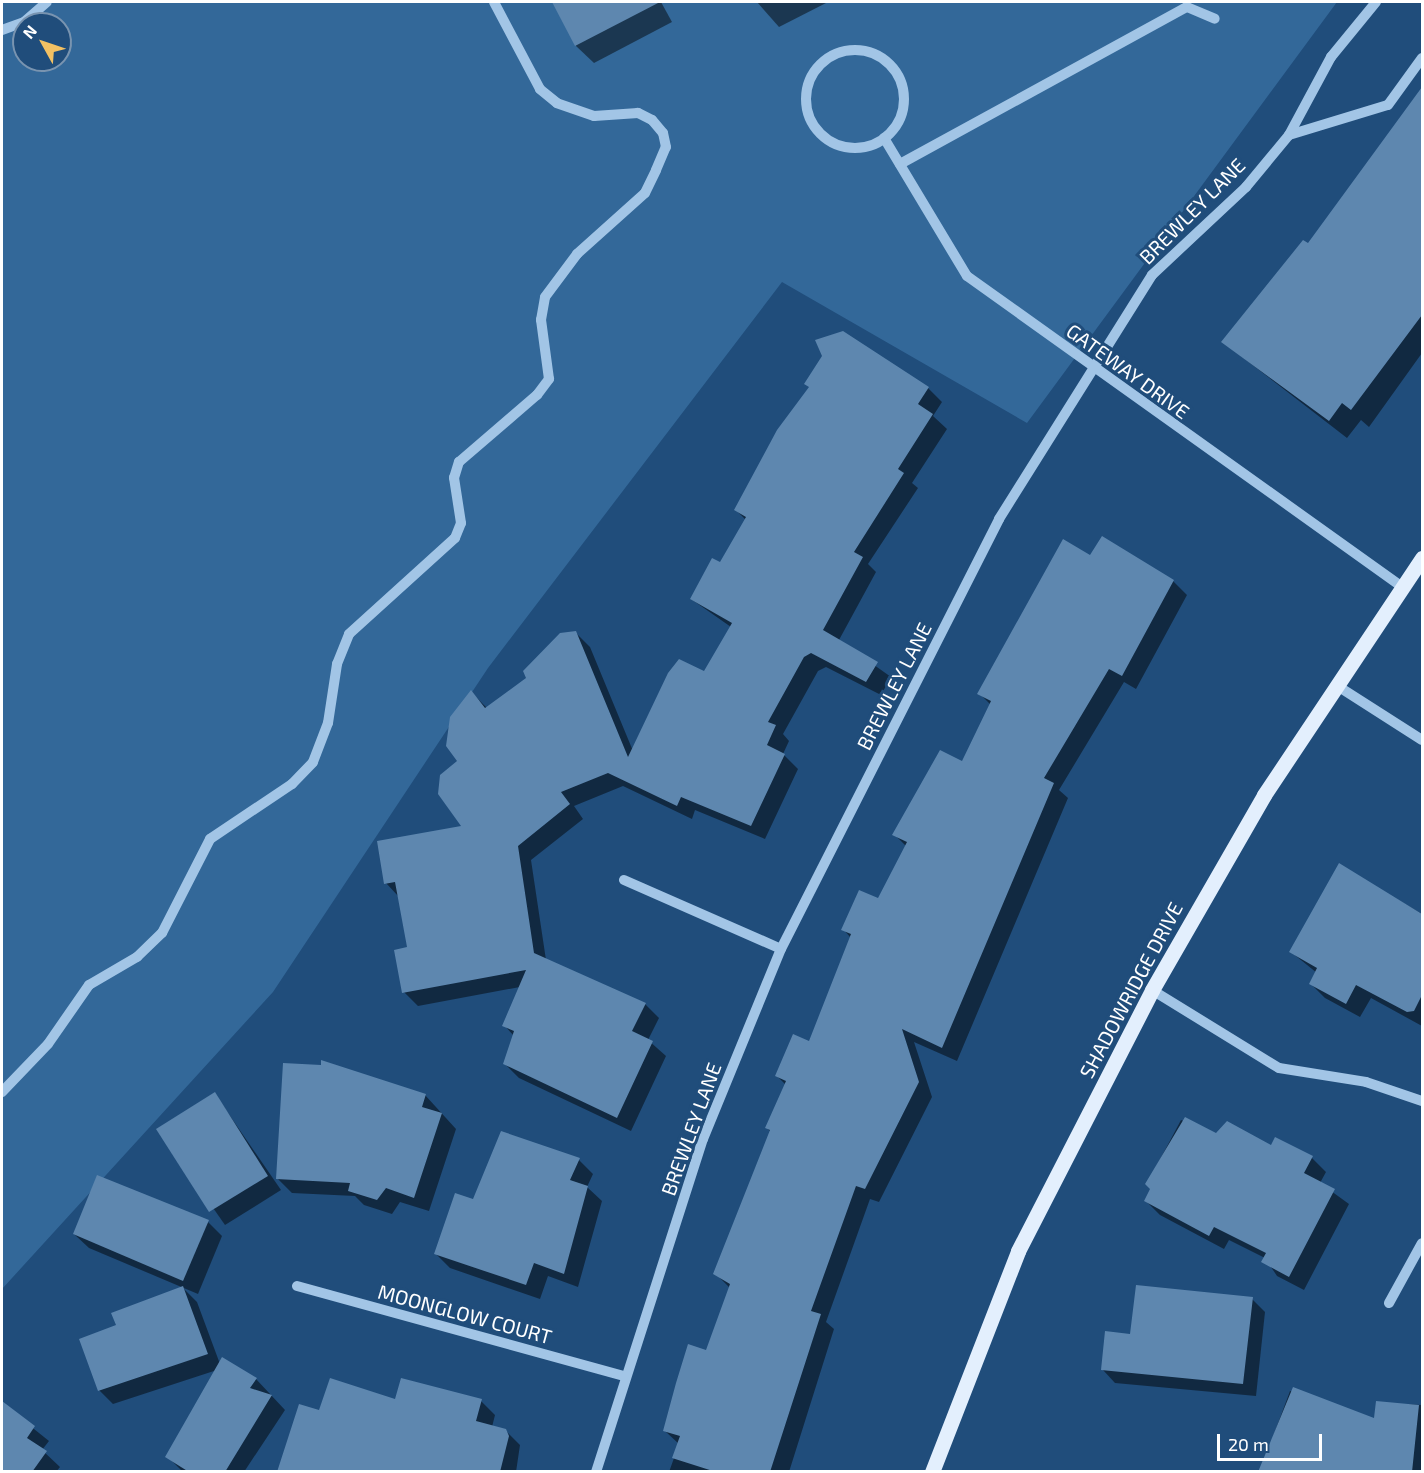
<!DOCTYPE html>
<style>
body{margin:0}
#map{position:relative;width:1424px;height:1473px;overflow:hidden;background:#204d7b;font-family:"Exo 2",sans-serif}
div>[style]{position:absolute}
.green>*{inset:0;background:#336899}
.shadow>*{inset:0;background:#0007}
.building>*{inset:0;background:#5e87af}
.minor>*{height:10px;margin:-5px;padding:0 5px;transform-origin:5px;border-radius:5px;background:#a2c5e6}
.minor>.ring{margin:-5px;padding:0;box-sizing:content-box;background:none;border:10px solid #a2c5e6;border-radius:50%}
.major>*{height:15px;margin:-7.5px;padding:0 7.5px;transform-origin:7.5px;border-radius:7.5px;background:#e3effd}
span{translate:-50% -50%;white-space:nowrap;text-align:center;line-height:1.15;-webkit-text-stroke:6px #204d7b;paint-order:stroke}
.street-label{font-size:20px;color:#fff}
.frame{position:absolute;inset:0;border:3px solid #fff;pointer-events:none}
.north{position:absolute;left:12px;top:12px;width:60px;height:60px;box-sizing:border-box;background:#204d7b;border:2px solid #7994b0;border-radius:50%;rotate:310deg;font-size:16px;font-weight:700;line-height:24px;text-align:center;color:#fff}
.north::after{content:'';display:block;margin:auto;width:21px;height:27px;background:#f3c163;clip-path:polygon(50% 0,100% 100%,50% 72%,0 100%)}
.scale{position:absolute;left:1217px;top:1434px;width:105px;height:27px;box-sizing:border-box;border:3px solid #fff;border-top:0;padding-left:8px;font-size:18px;line-height:21px;white-space:nowrap;color:#fff;-webkit-text-stroke:4px #204d7b;paint-order:stroke}
</style>
<div id="map">
<div class="green">
<div style="clip-path:polygon(evenodd,2px 2px,1337px 2px,1027px 423px,782px 282px,488px 668px,273px 992px,2px 1289px,2px 2px,24px 24px,60px 24px,60px 60px,24px 60px,24px 24px)"></div>
</div>
<div class="shadow">
<div style="clip-path:polygon(553px 2px,661px 2px,672px 22px,594px 63px,576px 46px)"></div>
<div style="clip-path:polygon(757px 2px,828px 2px,779px 27px)"></div>
<div style="clip-path:polygon(1422px 91px,1422px 353px,1369px 427px,1361px 420px,1347px 438px,1223px 342px,1308px 245px)"></div>
<div style="clip-path:polygon(843px 333px,928px 388px,942px 402px,933px 416px,947px 429px,912px 483px,918px 488px,868px 564px,876px 572px,839px 640px,891px 677px,881px 695px,826px 667px,818px 671px,783px 734px,789px 741px,783px 754px,798px 769px,765px 839px,695px 810px,692px 819px,623px 786px,574px 806px,583px 819px,531px 860px,546px 960px,645px 1004px,659px 1018px,648px 1040px,666px 1056px,631px 1131px,519px 1078px,505px 1064px,514px 1036px,504px 1025px,520px 987px,418px 1006px,404px 992px,408px 949px,399px 897px,386px 883px,464px 827px,460px 762px,472px 693px,487px 708px,528px 679px,576px 633px,590px 647px,633px 751px,705px 673px,731px 627px,691px 599px,721px 564px,746px 520px,736px 510px)"></div>
<div style="clip-path:polygon(1090px 558px,1173px 581px,1187px 595px,1136px 689px,1124px 682px,1059px 790px,1068px 798px,957px 1061px,914px 1042px,932px 1097px,879px 1202px,870px 1199px,826px 1322px,834px 1329px,789px 1472px,669px 1472px,679px 1444px,665px 1431px,707px 1352px,730px 1288px,715px 1273px,771px 1132px,767px 1128px,786px 1085px,777px 1076px,810px 1043px,851px 938px,843px 929px,878px 900px,906px 846px,894px 834px,963px 763px,991px 705px,979px 693px)"></div>
<div style="clip-path:polygon(1339px 865px,1422px 914px,1422px 1026px,1371px 998px,1360px 1017px,1325px 998px,1311px 984px,1317px 973px,1291px 952px)"></div>
<div style="clip-path:polygon(323px 1067px,425px 1095px,456px 1129px,429px 1211px,400px 1202px,392px 1214px,364px 1205px,355px 1196px,292px 1193px,278px 1179px)"></div>
<div style="clip-path:polygon(215px 1094px,281px 1190px,225px 1225px,158px 1129px)"></div>
<div style="clip-path:polygon(1181px 1120px,1217px 1135px,1312px 1158px,1326px 1172px,1320px 1183px,1349px 1204px,1304px 1290px,1277px 1276px,1265px 1258px,1229px 1240px,1224px 1249px,1160px 1215px,1146px 1201px,1152px 1189px,1147px 1184px)"></div>
<div style="clip-path:polygon(579px 1160px,593px 1174px,587px 1187px,602px 1201px,578px 1287px,548px 1276px,540px 1299px,450px 1268px,436px 1254px,474px 1201px)"></div>
<div style="clip-path:polygon(208px 1222px,222px 1236px,198px 1294px,89px 1248px,74px 1234px)"></div>
<div style="clip-path:polygon(183px 1288px,197px 1302px,220px 1364px,256px 1379px,285px 1410px,244px 1472px,183px 1472px,167px 1456px,217px 1370px,113px 1404px,99px 1390px,118px 1326px)"></div>
<div style="clip-path:polygon(1252px 1299px,1265px 1312px,1256px 1396px,1115px 1383px,1103px 1370px,1131px 1335px)"></div>
<div style="clip-path:polygon(1290px 1391px,1376px 1420px,1377px 1403px,1422px 1405px,1422px 1472px,1260px 1472px)"></div>
<div style="clip-path:polygon(396px 1401px,481px 1401px,495px 1415px,492px 1427px,505px 1430px,520px 1445px,516px 1472px,282px 1472px,320px 1412px)"></div>
<div style="clip-path:polygon(9px 1409px,49px 1441px,42px 1450px,60px 1467px,56px 1472px,2px 1472px,2px 1410px)"></div>
</div>
<div class="building">
<div style="clip-path:polygon(552px 2px,660px 2px,575px 46px)"></div>
<div style="clip-path:polygon(1422px 87px,1422px 315px,1351px 410px,1342px 403px,1329px 421px,1221px 342px,1303px 240px,1308px 243px)"></div>
<div style="clip-path:polygon(843px 331px,929px 387px,918px 404px,933px 414px,898px 469px,904px 473px,854px 552px,863px 557px,823px 630px,878px 662px,866px 682px,811px 653px,804px 657px,768px 722px,776px 725px,767px 745px,785px 754px,751px 826px,681px 797px,677px 806px,608px 773px,561px 792px,570px 804px,518px 846px,534px 953px,646px 1003px,632px 1031px,653px 1041px,617px 1118px,503px 1064px,514px 1031px,502px 1026px,526px 970px,402px 993px,394px 950px,407px 947px,395px 882px,384px 884px,377px 841px,461px 826px,438px 794px,440px 775px,457px 761px,446px 746px,450px 717px,471px 690px,485px 708px,526px 678px,523px 671px,560px 633px,576px 631px,628px 757px,668px 673px,679px 659px,704px 671px,732px 623px,690px 599px,712px 558px,720px 562px,746px 517px,734px 510px,777px 430px,809px 387px,804px 384px,822px 356px,815px 340px)"></div>
<div style="clip-path:polygon(1102px 536px,1174px 580px,1122px 676px,1109px 669px,1044px 778px,1054px 783px,942px 1048px,902px 1029px,919px 1082px,865px 1189px,856px 1186px,811px 1311px,821px 1314px,770px 1472px,716px 1472px,672px 1458px,680px 1436px,663px 1431px,676px 1383px,688px 1344px,706px 1350px,730px 1284px,713px 1274px,770px 1130px,765px 1128px,786px 1081px,775px 1076px,793px 1034px,809px 1041px,851px 934px,841px 930px,859px 890px,878px 898px,907px 842px,892px 835px,940px 750px,962px 761px,991px 701px,977px 694px,1063px 539px,1090px 555px)"></div>
<div style="clip-path:polygon(1339px 863px,1422px 914px,1422px 995px,1414px 1011px,1407px 1012px,1356px 985px,1346px 1004px,1309px 984px,1317px 968px,1289px 952px)"></div>
<div style="clip-path:polygon(321px 1060px,426px 1094px,422px 1107px,442px 1113px,414px 1198px,386px 1188px,377px 1200px,348px 1191px,350px 1183px,276px 1179px,283px 1063px,321px 1065px)"></div>
<div style="clip-path:polygon(215px 1092px,268px 1176px,209px 1212px,156px 1129px)"></div>
<div style="clip-path:polygon(1185px 1117px,1216px 1133px,1227px 1121px,1271px 1145px,1275px 1137px,1313px 1156px,1304px 1173px,1335px 1189px,1289px 1277px,1261px 1262px,1266px 1253px,1214px 1227px,1209px 1236px,1144px 1201px,1150px 1189px,1145px 1184px)"></div>
<div style="clip-path:polygon(501px 1131px,580px 1158px,570px 1180px,588px 1186px,564px 1274px,534px 1263px,526px 1285px,434px 1254px,455px 1193px,473px 1199px)"></div>
<div style="clip-path:polygon(97px 1175px,209px 1220px,183px 1281px,73px 1234px)"></div>
<div style="clip-path:polygon(1136px 1285px,1253px 1297px,1243px 1384px,1101px 1370px,1105px 1331px,1130px 1334px)"></div>
<div style="clip-path:polygon(183px 1286px,208px 1354px,98px 1391px,79px 1339px,116px 1325px,111px 1313px)"></div>
<div style="clip-path:polygon(222px 1357px,257px 1378px,250px 1388px,272px 1395px,225px 1472px,189px 1472px,165px 1457px)"></div>
<div style="clip-path:polygon(330px 1378px,395px 1399px,401px 1378px,482px 1399px,476px 1421px,506px 1429px,509px 1436px,500px 1472px,277px 1472px,299px 1404px,319px 1410px)"></div>
<div style="clip-path:polygon(1293px 1387px,1374px 1418px,1376px 1401px,1419px 1405px,1412px 1472px,1258px 1472px)"></div>
<div style="clip-path:polygon(2px 1401px,35px 1426px,27px 1438px,47px 1451px,32px 1472px,2px 1472px)"></div>
</div>
<div class="minor">
<div style="left:2px;top:30px;width:23px;rotate:-20deg"></div>
<div style="left:24px;top:22px;width:30px;rotate:-41deg"></div>
<div class="ring" style="left:806px;top:50px;width:88px;height:88px"></div>
<div style="left:1289px;top:135px;width:103px;rotate:-16.9deg"></div>
<div style="left:1388px;top:105px;width:58px;rotate:-54.1deg"></div>
<div style="left:884px;top:138px;width:161px;rotate:59deg"></div>
<div style="left:967px;top:276px;width:533px;rotate:35.54deg"></div>
<div style="left:900px;top:164px;width:327px;rotate:-28.7deg"></div>
<div style="left:1187px;top:7px;width:30px;rotate:23deg"></div>
<div style="left:1336px;top:685px;width:102px;rotate:32.6deg"></div>
<div style="left:624px;top:880px;width:171px;rotate:23.7deg"></div>
<div style="left:1152px;top:990px;width:149px;rotate:31.6deg"></div>
<div style="left:1279px;top:1068px;width:88px;rotate:9.1deg"></div>
<div style="left:1366px;top:1082px;width:59px;rotate:18.7deg"></div>
<div style="left:2px;top:1092px;width:66px;rotate:-46.2deg"></div>
<div style="left:48px;top:1044px;width:72px;rotate:-55.2deg"></div>
<div style="left:89px;top:985px;width:56px;rotate:-30.3deg"></div>
<div style="left:137px;top:957px;width:35px;rotate:-44deg"></div>
<div style="left:162px;top:933px;width:106px;rotate:-62.9deg"></div>
<div style="left:210px;top:839px;width:99px;rotate:-33.9deg"></div>
<div style="left:292px;top:784px;width:30px;rotate:-46deg"></div>
<div style="left:313px;top:762px;width:42px;rotate:-69deg"></div>
<div style="left:328px;top:723px;width:60px;rotate:-81.3deg"></div>
<div style="left:337px;top:664px;width:32px;rotate:-68deg"></div>
<div style="left:349px;top:634px;width:143px;rotate:-42.2deg"></div>
<div style="left:455px;top:538px;width:16px;rotate:-68deg"></div>
<div style="left:461px;top:523px;width:46px;rotate:-98.8deg"></div>
<div style="left:454px;top:478px;width:17px;rotate:-73deg"></div>
<div style="left:459px;top:462px;width:103px;rotate:-40.7deg"></div>
<div style="left:537px;top:395px;width:20px;rotate:-53deg"></div>
<div style="left:549px;top:379px;width:60px;rotate:-97.7deg"></div>
<div style="left:541px;top:320px;width:23px;rotate:-80deg"></div>
<div style="left:545px;top:297px;width:54px;rotate:-53.3deg"></div>
<div style="left:577px;top:254px;width:91px;rotate:-41.9deg"></div>
<div style="left:645px;top:193px;width:25px;rotate:-64deg"></div>
<div style="left:656px;top:170px;width:25px;rotate:-67deg"></div>
<div style="left:666px;top:147px;width:14px;rotate:-102deg"></div>
<div style="left:663px;top:133px;width:17px;rotate:-130deg"></div>
<div style="left:652px;top:120px;width:16px;rotate:-153deg"></div>
<div style="left:638px;top:113px;width:44px;rotate:176.1deg"></div>
<div style="left:594px;top:116px;width:39px;rotate:-161deg"></div>
<div style="left:557px;top:103px;width:22px;rotate:-141deg"></div>
<div style="left:540px;top:89px;width:98px;rotate:-117.9deg"></div>
<div style="left:297px;top:1286px;width:339px;rotate:15.4deg"></div>
<div style="left:1389px;top:1303px;width:68px;rotate:-61.2deg"></div>
<div style="left:596px;top:1472px;width:350px;rotate:-72.2deg"></div>
<div style="left:703px;top:1139px;width:205px;rotate:-67.7deg"></div>
<div style="left:781px;top:949px;width:482px;rotate:-63.1deg"></div>
<div style="left:999px;top:519px;width:288px;rotate:-57.9deg"></div>
<div style="left:1152px;top:275px;width:129px;rotate:-43.1deg"></div>
<div style="left:1246px;top:187px;width:67px;rotate:-50.4deg"></div>
<div style="left:1289px;top:135px;width:89px;rotate:-61.7deg"></div>
<div style="left:1331px;top:57px;width:71px;rotate:-50.7deg"></div>
</div>
<div class="major">
<div style="left:932px;top:1472px;width:237px;rotate:-68.7deg"></div>
<div style="left:1018px;top:1251px;width:293px;rotate:-62.8deg"></div>
<div style="left:1152px;top:990px;width:225px;rotate:-60.1deg"></div>
<div style="left:1264px;top:795px;width:285px;rotate:-56.3deg"></div>
</div>
<div class="street-label">
<span style="left:1192px;top:211px;rotate:-45deg">BREWLEY LANE</span>
<span style="left:1128px;top:371px;rotate:36deg">GATEWAY DRIVE</span>
<span style="left:894px;top:686px;rotate:-63deg">BREWLEY LANE</span>
<span style="left:1131px;top:990px;rotate:-62deg">SHADOWRIDGE DRIVE</span>
<span style="left:691px;top:1129px;rotate:-70deg">BREWLEY LANE</span>
<span style="left:465px;top:1314px;rotate:15deg">MOONGLOW COURT</span>
</div>
<div class="frame"></div>
<div class="north">N</div>
<div class="scale">20 m</div>
</div>
